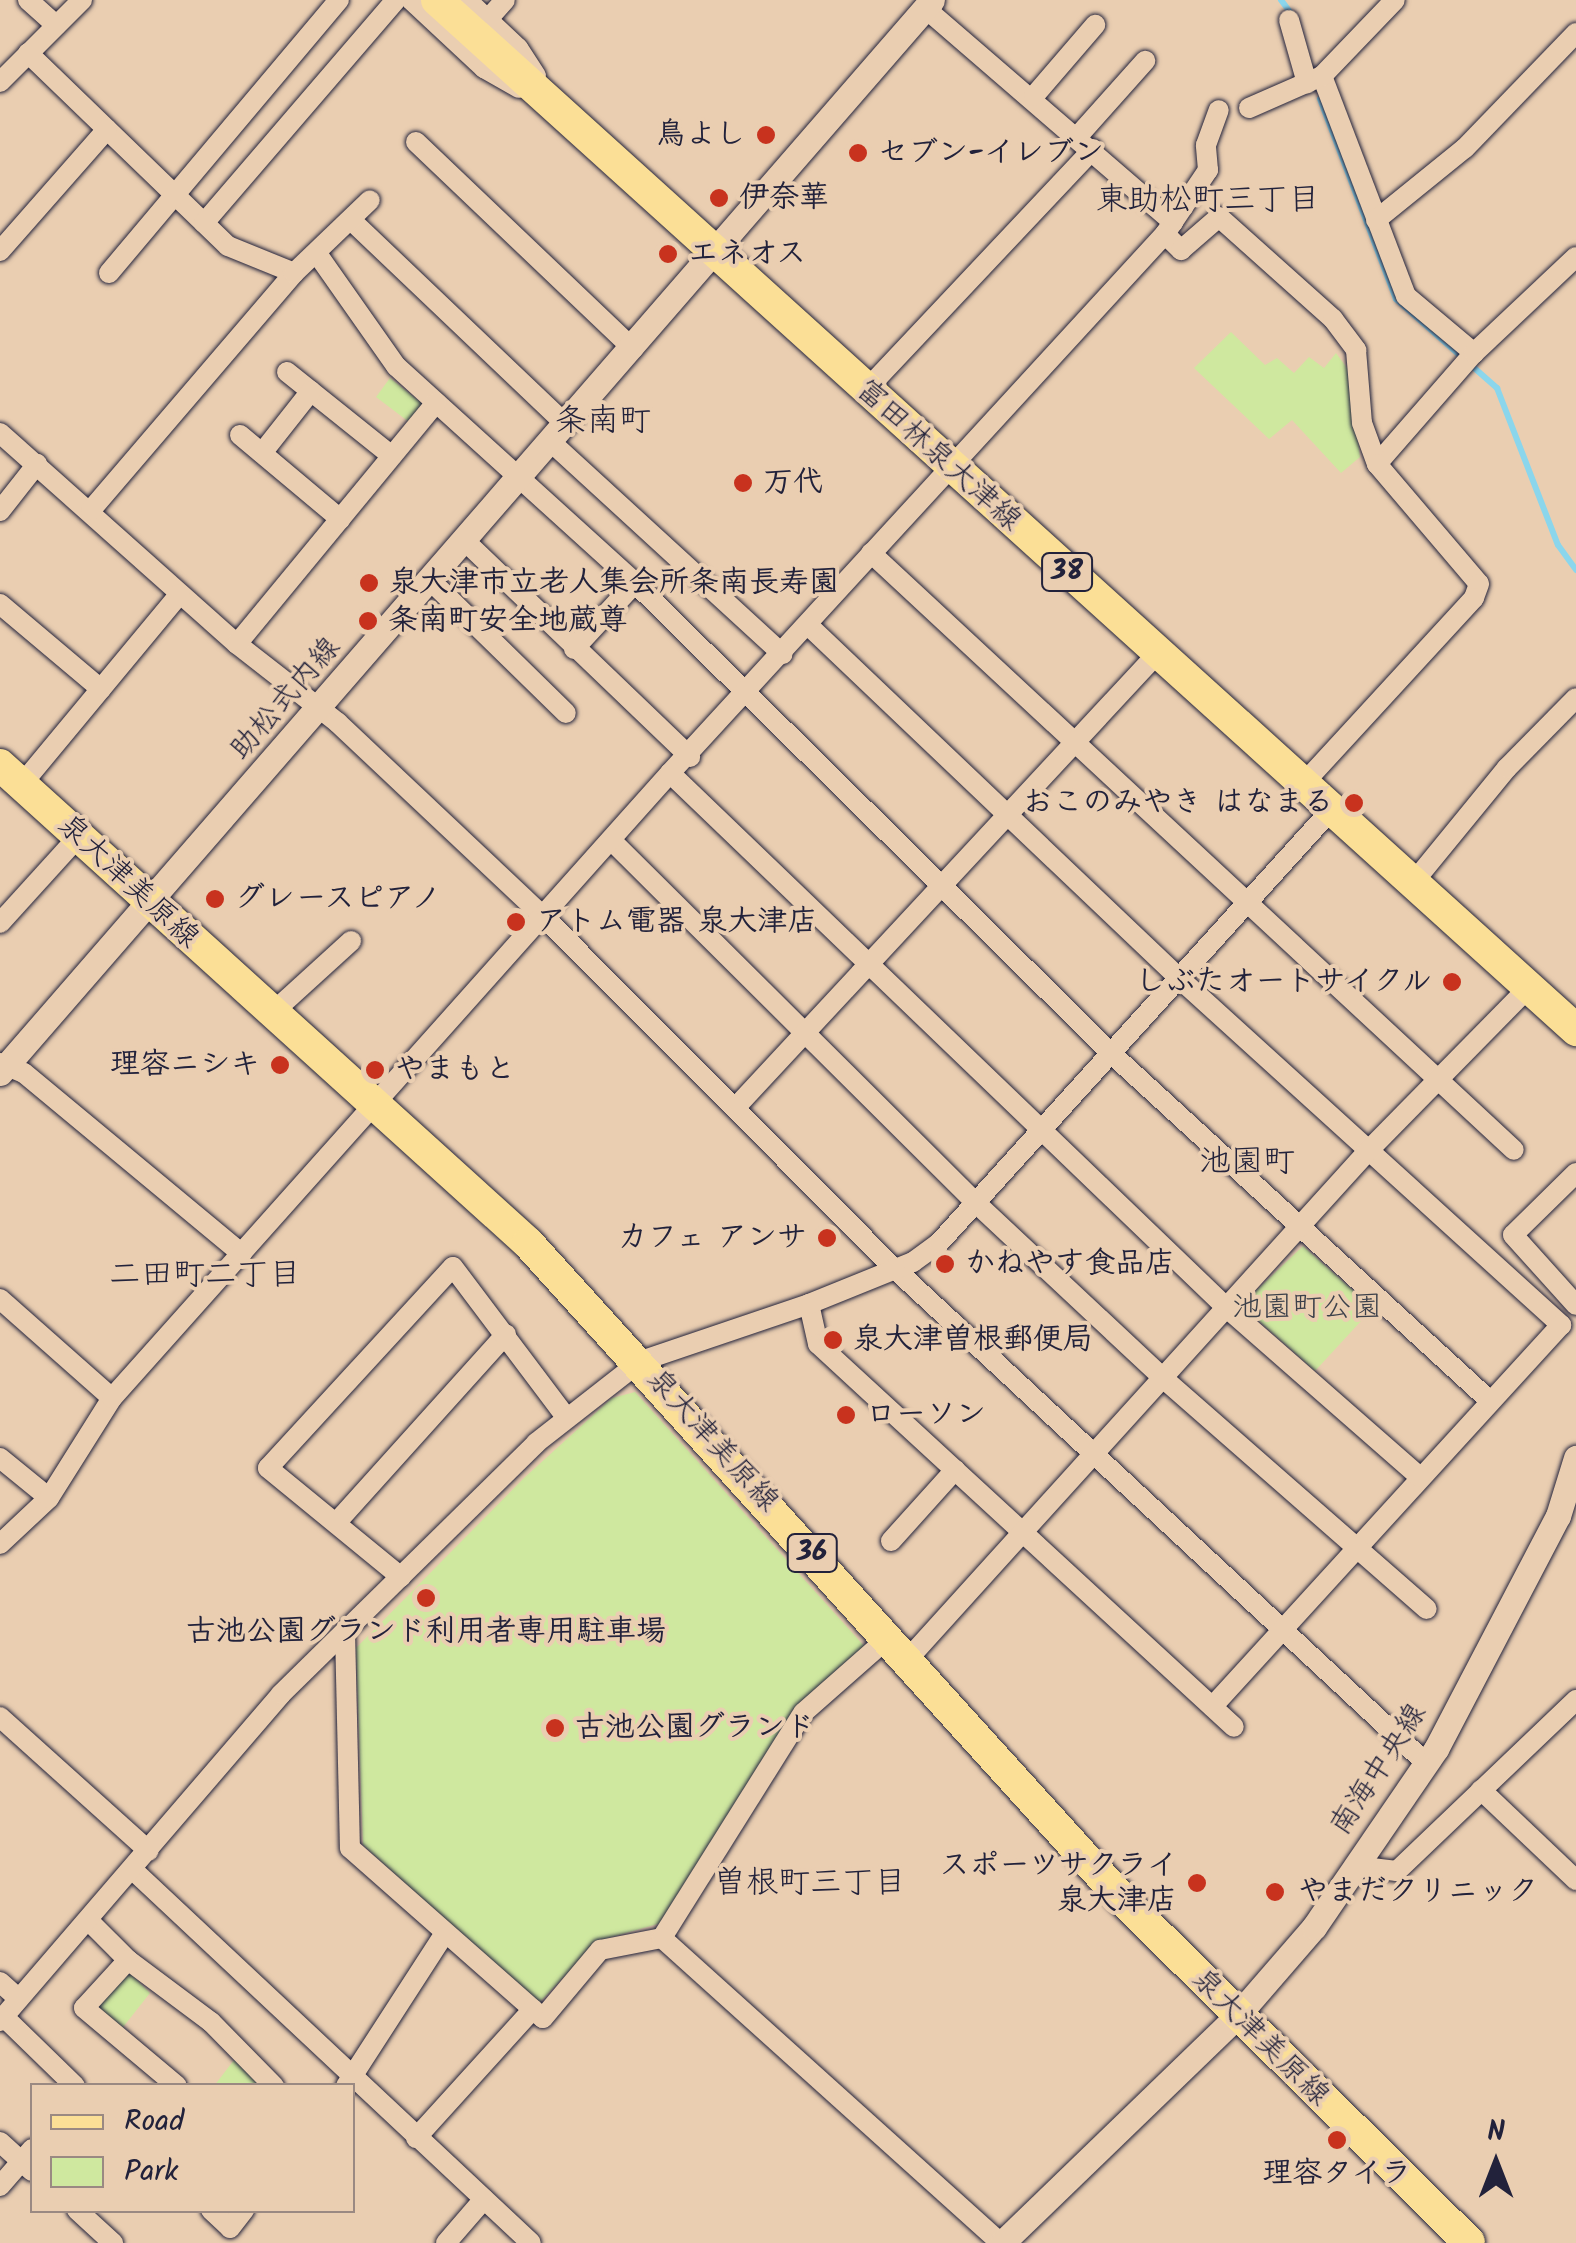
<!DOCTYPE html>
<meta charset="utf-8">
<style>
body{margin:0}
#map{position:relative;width:1576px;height:2243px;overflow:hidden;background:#eaceb1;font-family:Kalam,"Klee One",sans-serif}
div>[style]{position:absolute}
.green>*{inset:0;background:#cfe89f}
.stream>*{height:6px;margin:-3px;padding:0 3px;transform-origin:3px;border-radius:3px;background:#8bd6ec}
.roads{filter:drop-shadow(0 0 2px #22223b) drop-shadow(0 0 2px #22223b)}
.minor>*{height:20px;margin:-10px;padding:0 10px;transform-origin:10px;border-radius:10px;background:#eaceb1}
.tertiary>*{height:25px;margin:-12.5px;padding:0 12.5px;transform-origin:12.5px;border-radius:12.5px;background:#eaceb1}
.primary>*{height:32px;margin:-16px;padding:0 16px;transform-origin:16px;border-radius:16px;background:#fbdf96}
.dots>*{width:28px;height:28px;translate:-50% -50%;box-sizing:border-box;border:5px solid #eaceb1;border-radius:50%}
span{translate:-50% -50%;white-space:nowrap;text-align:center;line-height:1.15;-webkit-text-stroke:8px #eaceb1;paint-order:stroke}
.shield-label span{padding:2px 8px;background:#eaceb1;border:2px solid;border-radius:8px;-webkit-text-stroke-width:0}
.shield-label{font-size:28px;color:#22223b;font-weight:700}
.poi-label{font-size:30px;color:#22223b;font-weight:700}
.right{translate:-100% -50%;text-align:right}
.left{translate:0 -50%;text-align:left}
.street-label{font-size:30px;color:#22223b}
.park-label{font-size:30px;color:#3c404a}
.neighbourhood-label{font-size:32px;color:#22223b}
.legend{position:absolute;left:30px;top:2083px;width:325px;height:130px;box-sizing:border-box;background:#eaceb1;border:2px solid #9a8982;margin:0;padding:12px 18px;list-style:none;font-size:30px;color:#22223b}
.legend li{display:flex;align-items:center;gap:20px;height:50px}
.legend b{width:50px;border:2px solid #9a8982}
.north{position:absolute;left:1446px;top:2113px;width:100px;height:100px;-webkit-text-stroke:8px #eaceb1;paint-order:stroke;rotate:0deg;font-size:28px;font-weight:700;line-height:40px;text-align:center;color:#22223b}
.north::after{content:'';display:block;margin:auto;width:35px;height:45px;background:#22223b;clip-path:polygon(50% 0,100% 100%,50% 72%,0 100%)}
</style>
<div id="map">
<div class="green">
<div style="clip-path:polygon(1231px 332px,1265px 365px,1277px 358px,1294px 373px,1309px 357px,1324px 368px,1336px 353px,1350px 372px,1360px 457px,1341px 473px,1292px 420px,1269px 439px,1194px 368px)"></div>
<div style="clip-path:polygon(390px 378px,428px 408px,413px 425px,376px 397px)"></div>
<div style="clip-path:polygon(1303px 1246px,1373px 1308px,1315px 1371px,1241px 1305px)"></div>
<div style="clip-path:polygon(635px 1392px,866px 1648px,797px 1709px,661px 1923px,598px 1941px,538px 2004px,363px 1845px,356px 1648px,524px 1478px,612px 1398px)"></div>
<div style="clip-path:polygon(125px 1968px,150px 1993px,120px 2031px,91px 2005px)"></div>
<div style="clip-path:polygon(234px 2060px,264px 2085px,214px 2086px)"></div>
</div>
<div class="stream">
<div style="left:1281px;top:0;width:20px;rotate:53deg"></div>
<div style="left:1320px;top:99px;width:214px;rotate:69.2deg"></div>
<div style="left:1396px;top:299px;width:135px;rotate:41.4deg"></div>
<div style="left:1497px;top:388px;width:168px;rotate:68.8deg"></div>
<div style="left:1558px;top:545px;width:31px;rotate:54deg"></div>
</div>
<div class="roads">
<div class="minor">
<div style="left:28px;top:0;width:38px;rotate:42deg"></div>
<div style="left:411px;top:0;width:100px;rotate:43deg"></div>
<div style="left:484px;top:68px;width:40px;rotate:29.7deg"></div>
<div style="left:467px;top:0;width:70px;rotate:43.3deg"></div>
<div style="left:518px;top:48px;width:33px;rotate:57deg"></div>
<div style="left:925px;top:8px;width:328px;rotate:40.8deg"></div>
<div style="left:1173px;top:222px;width:14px;rotate:124deg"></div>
<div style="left:488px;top:19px;width:25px;rotate:-48deg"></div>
<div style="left:1289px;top:20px;width:66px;rotate:74.1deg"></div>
<div style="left:28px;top:53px;width:278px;rotate:44deg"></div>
<div style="left:228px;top:246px;width:71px;rotate:22.2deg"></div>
<div style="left:1322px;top:76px;width:235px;rotate:69.1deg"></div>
<div style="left:1406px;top:296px;width:89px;rotate:40deg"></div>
<div style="left:0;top:82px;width:116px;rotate:-45deg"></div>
<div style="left:1034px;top:96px;width:94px;rotate:-49.3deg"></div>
<div style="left:1249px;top:108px;width:80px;rotate:-23.7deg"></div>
<div style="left:1322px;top:76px;width:105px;rotate:-46.2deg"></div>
<div style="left:1078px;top:136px;width:101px;rotate:-48.2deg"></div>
<div style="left:416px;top:142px;width:300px;rotate:43.6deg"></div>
<div style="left:351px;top:220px;width:297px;rotate:43.6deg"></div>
<div style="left:1376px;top:220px;width:114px;rotate:-39deg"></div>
<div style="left:1465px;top:148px;width:160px;rotate:-46deg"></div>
<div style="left:1173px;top:222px;width:63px;rotate:-56.1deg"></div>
<div style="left:1208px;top:170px;width:25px;rotate:-95deg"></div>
<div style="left:1206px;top:145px;width:37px;rotate:-70deg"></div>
<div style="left:204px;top:223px;width:294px;rotate:-49.3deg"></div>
<div style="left:0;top:251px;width:162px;rotate:-48.7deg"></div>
<div style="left:318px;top:255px;width:136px;rotate:54.9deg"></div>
<div style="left:396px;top:366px;width:323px;rotate:42.2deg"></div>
<div style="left:635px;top:583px;width:672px;rotate:44.64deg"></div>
<div style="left:1113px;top:1055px;width:512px;rotate:42.54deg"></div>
<div style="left:109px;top:273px;width:357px;rotate:-49.9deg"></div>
<div style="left:287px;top:372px;width:134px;rotate:38.7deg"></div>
<div style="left:866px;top:390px;width:331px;rotate:-46.7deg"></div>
<div style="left:0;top:433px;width:317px;rotate:41.7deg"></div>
<div style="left:237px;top:644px;width:128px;rotate:38deg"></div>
<div style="left:338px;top:723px;width:282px;rotate:43.3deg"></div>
<div style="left:543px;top:916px;width:497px;rotate:45.1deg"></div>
<div style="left:894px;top:1268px;width:727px;rotate:42.94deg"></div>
<div style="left:240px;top:435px;width:131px;rotate:40deg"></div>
<div style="left:551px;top:442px;width:314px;rotate:42.5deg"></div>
<div style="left:262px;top:453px;width:79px;rotate:-51.7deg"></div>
<div style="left:1377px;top:464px;width:147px;rotate:-48.9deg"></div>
<div style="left:1474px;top:353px;width:140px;rotate:-43.3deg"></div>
<div style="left:91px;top:510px;width:312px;rotate:-49.4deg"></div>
<div style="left:294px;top:273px;width:105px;rotate:-43.8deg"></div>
<div style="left:0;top:511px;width:60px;rotate:-51.8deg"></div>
<div style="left:465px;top:541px;width:312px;rotate:43.8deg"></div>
<div style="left:871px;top:553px;width:877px;rotate:42.88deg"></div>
<div style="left:430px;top:580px;width:190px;rotate:44.4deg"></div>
<div style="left:0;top:604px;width:132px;rotate:40.1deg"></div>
<div style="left:808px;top:625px;width:514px;rotate:43.58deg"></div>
<div style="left:1180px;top:979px;width:515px;rotate:42.24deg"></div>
<div style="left:1561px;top:1325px;width:517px;rotate:132.42deg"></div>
<div style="left:237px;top:644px;width:313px;rotate:-50.5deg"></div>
<div style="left:574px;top:649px;width:90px;rotate:-47.3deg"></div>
<div style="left:670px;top:773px;width:774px;rotate:43.85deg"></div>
<div style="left:1228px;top:1309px;width:255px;rotate:41.2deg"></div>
<div style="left:22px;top:784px;width:247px;rotate:-50.3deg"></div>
<div style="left:612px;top:841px;width:513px;rotate:44.84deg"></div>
<div style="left:976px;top:1203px;width:258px;rotate:43.1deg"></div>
<div style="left:1164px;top:1379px;width:349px;rotate:41.2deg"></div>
<div style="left:1412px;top:884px;width:150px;rotate:-50.7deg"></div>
<div style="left:1507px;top:768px;width:98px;rotate:-45.4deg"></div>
<div style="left:0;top:923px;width:116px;rotate:-47.8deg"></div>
<div style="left:272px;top:1013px;width:107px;rotate:-42.3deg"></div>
<div style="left:0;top:1063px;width:26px;rotate:23deg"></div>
<div style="left:24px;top:1073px;width:283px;rotate:39.7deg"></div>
<div style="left:736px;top:1107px;width:618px;rotate:-47.1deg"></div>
<div style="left:1576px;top:1173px;width:88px;rotate:135.5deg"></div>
<div style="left:1513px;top:1235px;width:94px;rotate:48deg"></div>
<div style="left:0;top:1299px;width:149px;rotate:41.5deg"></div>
<div style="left:809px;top:1304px;width:41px;rotate:77.3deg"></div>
<div style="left:818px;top:1344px;width:565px;rotate:42.63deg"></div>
<div style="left:0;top:1458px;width:63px;rotate:39.2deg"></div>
<div style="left:336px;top:1523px;width:254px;rotate:-48deg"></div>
<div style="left:891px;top:1541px;width:96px;rotate:-48deg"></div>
<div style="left:0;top:1544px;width:67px;rotate:-43.2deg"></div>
<div style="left:49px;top:1498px;width:118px;rotate:-57.8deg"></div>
<div style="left:112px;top:1398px;width:838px;rotate:-48.24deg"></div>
<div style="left:670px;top:773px;width:732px;rotate:-47.44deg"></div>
<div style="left:1165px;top:234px;width:23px;rotate:45deg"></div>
<div style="left:1181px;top:250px;width:50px;rotate:-41deg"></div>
<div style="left:1219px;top:217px;width:153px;rotate:41.8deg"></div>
<div style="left:1333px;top:319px;width:39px;rotate:53deg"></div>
<div style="left:1356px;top:350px;width:73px;rotate:85.3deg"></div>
<div style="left:1362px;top:423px;width:44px;rotate:69.9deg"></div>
<div style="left:1377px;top:464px;width:157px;rotate:49.6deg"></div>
<div style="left:1479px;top:584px;width:15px;rotate:110deg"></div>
<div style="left:1474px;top:598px;width:254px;rotate:132.6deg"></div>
<div style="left:401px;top:1577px;width:172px;rotate:-140.7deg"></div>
<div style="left:268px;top:1468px;width:273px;rotate:-47.4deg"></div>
<div style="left:453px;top:1267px;width:188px;rotate:53deg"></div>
<div style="left:345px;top:1631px;width:217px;rotate:88.7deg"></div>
<div style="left:350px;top:1848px;width:257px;rotate:41.4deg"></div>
<div style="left:543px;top:2018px;width:89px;rotate:-50deg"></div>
<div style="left:600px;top:1950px;width:63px;rotate:-11deg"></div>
<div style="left:888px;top:1638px;width:113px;rotate:138.6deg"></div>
<div style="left:803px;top:1713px;width:266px;rotate:122.1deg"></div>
<div style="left:662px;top:1938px;width:456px;rotate:42deg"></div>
<div style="left:908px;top:1659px;width:684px;rotate:-47.84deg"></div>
<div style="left:1367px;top:1152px;width:230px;rotate:-45.5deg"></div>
<div style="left:0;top:1717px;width:200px;rotate:42deg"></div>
<div style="left:1481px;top:1790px;width:131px;rotate:43.5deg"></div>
<div style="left:1355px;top:1866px;width:42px;rotate:6.8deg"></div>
<div style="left:1397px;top:1871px;width:248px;rotate:-43.7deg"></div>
<div style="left:133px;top:1870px;width:545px;rotate:43.14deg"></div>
<div style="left:88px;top:1920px;width:57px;rotate:45deg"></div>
<div style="left:128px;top:1960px;width:65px;rotate:132.5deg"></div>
<div style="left:84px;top:2008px;width:121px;rotate:40deg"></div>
<div style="left:128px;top:1960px;width:104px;rotate:36.8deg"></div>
<div style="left:211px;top:2022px;width:90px;rotate:45.5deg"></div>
<div style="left:0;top:1982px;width:25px;rotate:42deg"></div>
<div style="left:3px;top:2016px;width:100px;rotate:44.2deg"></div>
<div style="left:0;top:2021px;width:431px;rotate:-49.3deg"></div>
<div style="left:281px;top:1694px;width:358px;rotate:-44.5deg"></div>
<div style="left:536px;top:1443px;width:133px;rotate:-38deg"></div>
<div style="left:641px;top:1361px;width:177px;rotate:-18.7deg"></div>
<div style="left:809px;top:1304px;width:112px;rotate:-22deg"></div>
<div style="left:913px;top:1262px;width:32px;rotate:-36deg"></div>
<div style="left:939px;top:1243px;width:585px;rotate:-47.84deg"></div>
<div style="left:346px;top:2086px;width:182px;rotate:-57.1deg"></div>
<div style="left:416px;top:2138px;width:174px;rotate:-47.8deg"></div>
<div style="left:0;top:2142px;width:43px;rotate:42.2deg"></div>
<div style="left:0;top:2186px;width:49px;rotate:-49.1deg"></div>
<div style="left:77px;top:2210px;width:49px;rotate:42.5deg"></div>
<div style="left:211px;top:2210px;width:26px;rotate:43deg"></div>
<div style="left:230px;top:2228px;width:23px;rotate:-52deg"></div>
<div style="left:446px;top:2243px;width:58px;rotate:-49.2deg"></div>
</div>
<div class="tertiary">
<div style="left:0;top:1073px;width:1421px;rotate:-49.02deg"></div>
<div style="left:1002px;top:2243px;width:325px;rotate:-44deg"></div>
<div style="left:1236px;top:2017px;width:119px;rotate:-49.1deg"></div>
<div style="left:1314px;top:1927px;width:216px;rotate:-55.6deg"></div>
<div style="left:1436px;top:1749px;width:263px;rotate:-62.4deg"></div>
<div style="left:1558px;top:1516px;width:61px;rotate:-72.8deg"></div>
</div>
<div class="primary">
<div style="left:437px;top:0;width:1536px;rotate:42.12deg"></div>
<div style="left:0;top:765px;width:712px;rotate:42.15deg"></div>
<div style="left:528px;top:1243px;width:889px;rotate:47.83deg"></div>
<div style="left:1125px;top:1902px;width:484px;rotate:44.7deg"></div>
</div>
</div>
<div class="dots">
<div style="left:766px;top:135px;background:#c8321e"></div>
<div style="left:858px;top:153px;background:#c8321e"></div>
<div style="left:719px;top:198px;background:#c8321e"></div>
<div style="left:668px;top:254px;background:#c8321e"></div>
<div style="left:743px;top:483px;background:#c8321e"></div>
<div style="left:369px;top:583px;background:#c8321e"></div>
<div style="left:368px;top:621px;background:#c8321e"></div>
<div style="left:1354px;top:803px;background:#c8321e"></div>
<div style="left:215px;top:899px;background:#c8321e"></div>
<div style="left:516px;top:922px;background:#c8321e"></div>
<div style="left:1452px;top:982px;background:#c8321e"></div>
<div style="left:280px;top:1065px;background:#c8321e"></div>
<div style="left:375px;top:1070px;background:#c8321e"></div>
<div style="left:827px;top:1238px;background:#c8321e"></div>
<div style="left:945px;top:1264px;background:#c8321e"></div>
<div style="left:833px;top:1340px;background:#c8321e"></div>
<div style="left:846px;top:1415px;background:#c8321e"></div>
<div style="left:426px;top:1598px;background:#c8321e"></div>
<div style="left:555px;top:1728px;background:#c8321e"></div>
<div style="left:1197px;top:1883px;background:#c8321e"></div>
<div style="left:1275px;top:1892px;background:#c8321e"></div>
<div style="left:1337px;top:2140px;background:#c8321e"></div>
</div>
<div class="shield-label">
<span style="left:1067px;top:572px">38</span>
<span style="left:812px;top:1553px">36</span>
</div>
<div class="poi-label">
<span class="right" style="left:746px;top:135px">鳥よし</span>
<span class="left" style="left:878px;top:153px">セブン-イレブン</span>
<span class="left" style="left:739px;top:198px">伊奈華</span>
<span class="left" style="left:688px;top:254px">エネオス</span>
<span class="left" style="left:763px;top:483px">万代</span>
<span class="left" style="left:389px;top:583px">泉大津市立老人集会所条南長寿園</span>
<span class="left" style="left:388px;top:621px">条南町安全地蔵尊</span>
<span class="right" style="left:1334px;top:803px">おこのみやき はなまる</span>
<span class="left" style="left:235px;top:899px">グレースピアノ</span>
<span class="left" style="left:536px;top:922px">アトム電器 泉大津店</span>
<span class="right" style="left:1432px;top:982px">しぶたオートサイクル</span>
<span class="right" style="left:260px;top:1065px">理容ニシキ</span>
<span class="left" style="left:395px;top:1070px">やまもと</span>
<span class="right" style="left:807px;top:1238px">カフェ アンサ</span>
<span class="left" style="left:965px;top:1264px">かねやす食品店</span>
<span class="left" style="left:853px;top:1340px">泉大津曽根郵便局</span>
<span class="left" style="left:866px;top:1415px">ローソン</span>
<span style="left:426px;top:1632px">古池公園グランド利用者専用駐車場</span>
<span class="left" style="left:575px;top:1728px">古池公園グランド</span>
<span class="right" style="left:1177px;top:1883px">スポーツサクライ<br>泉大津店</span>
<span class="left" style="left:1298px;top:1892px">やまだクリニック</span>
<span style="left:1337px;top:2174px">理容タイラ</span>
</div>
<div class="street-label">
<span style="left:938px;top:456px;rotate:42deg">富田林泉大津線</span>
<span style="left:286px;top:699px;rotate:-49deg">助松式内線</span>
<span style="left:128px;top:882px;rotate:43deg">泉大津美原線</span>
<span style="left:712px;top:1441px;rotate:48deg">泉大津美原線</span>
<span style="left:1379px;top:1770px;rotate:-57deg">南海中央線</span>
<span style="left:1260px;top:2038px;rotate:45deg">泉大津美原線</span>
</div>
<div class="park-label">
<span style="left:1307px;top:1308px">池園町公園</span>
</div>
<div class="neighbourhood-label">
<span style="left:1208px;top:201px">東助松町三丁目</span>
<span style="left:603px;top:422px">条南町</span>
<span style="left:1247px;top:1163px">池園町</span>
<span style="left:205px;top:1276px">二田町二丁目</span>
<span style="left:810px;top:1884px">曽根町三丁目</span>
</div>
<ul class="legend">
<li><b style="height:12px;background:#fbdf96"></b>Road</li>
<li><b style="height:28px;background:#cfe89f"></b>Park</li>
</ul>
<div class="north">N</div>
</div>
